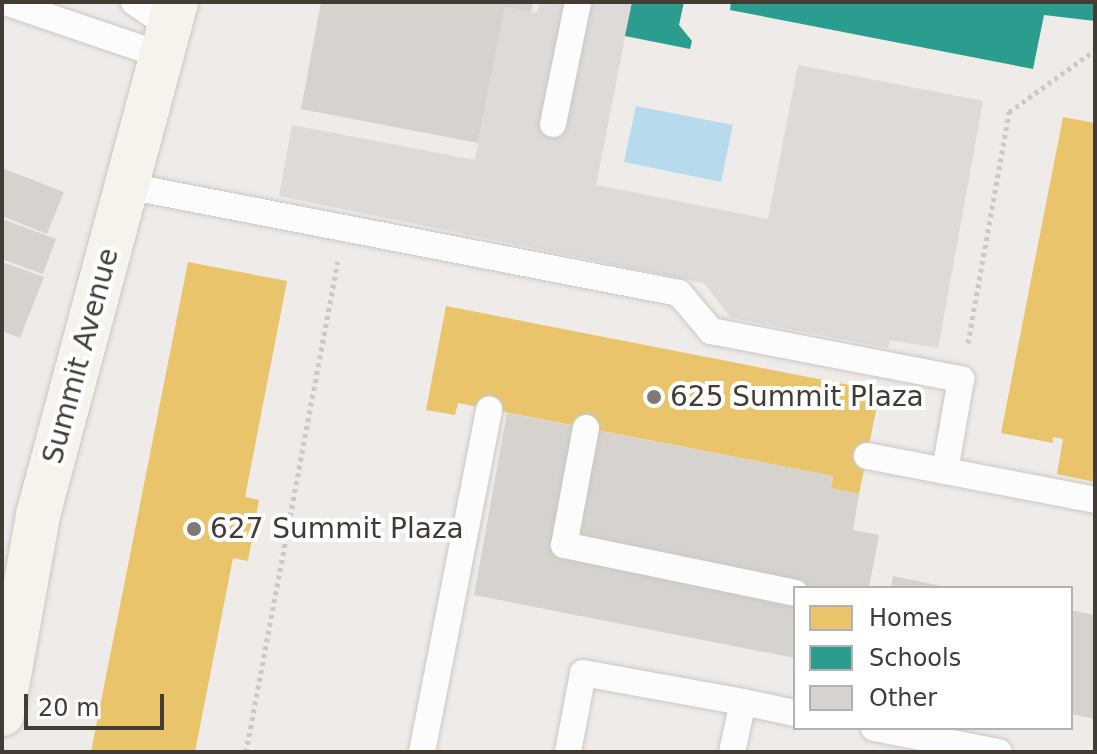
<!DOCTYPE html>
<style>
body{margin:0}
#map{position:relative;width:1097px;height:754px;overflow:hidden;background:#eeebe8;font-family:"DejaVu Sans",sans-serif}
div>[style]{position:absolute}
.parking>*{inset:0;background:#dddad7}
.water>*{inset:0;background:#b7dbec}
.homes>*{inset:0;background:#e9c46a}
.schools>*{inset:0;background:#2a9d8f}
.building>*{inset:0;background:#d6d2ce}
.path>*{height:5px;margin-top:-2.5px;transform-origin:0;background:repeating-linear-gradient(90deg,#cccac6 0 4px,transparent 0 8px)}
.roads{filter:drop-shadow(0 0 2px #cbc7c4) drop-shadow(0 0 2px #cbc7c4)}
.lane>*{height:26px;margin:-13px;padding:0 13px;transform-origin:13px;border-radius:13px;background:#fcfcfc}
.secondary>*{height:44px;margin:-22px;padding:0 22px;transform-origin:22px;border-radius:22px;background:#f6f3ed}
.dots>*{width:22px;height:22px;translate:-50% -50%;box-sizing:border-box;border:4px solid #fff;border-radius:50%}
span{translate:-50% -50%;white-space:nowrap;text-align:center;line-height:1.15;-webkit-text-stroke:8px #fff;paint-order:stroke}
.street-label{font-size:28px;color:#433c34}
.poi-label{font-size:28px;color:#433c34}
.left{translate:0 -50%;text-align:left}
.frame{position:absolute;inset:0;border:4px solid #433c34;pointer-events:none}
.legend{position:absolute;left:793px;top:586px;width:280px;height:144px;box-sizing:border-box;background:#fff;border:2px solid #b4b1ae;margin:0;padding:10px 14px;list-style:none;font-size:24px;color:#433c34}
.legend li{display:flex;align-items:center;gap:16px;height:40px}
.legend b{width:40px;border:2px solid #b4b1ae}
.scale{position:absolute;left:24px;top:694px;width:140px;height:36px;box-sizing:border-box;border:4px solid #433c34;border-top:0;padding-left:10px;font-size:24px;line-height:28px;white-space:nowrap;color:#433c34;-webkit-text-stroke:6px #fff;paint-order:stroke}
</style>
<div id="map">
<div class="parking">
<div style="clip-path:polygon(540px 2px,632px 2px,596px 185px,768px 219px,798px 65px,983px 101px,938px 348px,890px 340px,888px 348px,731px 318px,704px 283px,279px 196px,292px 125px,475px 160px,505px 7px,537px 13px)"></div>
</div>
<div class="water">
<div style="clip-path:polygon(636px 106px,733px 125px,721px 182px,624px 162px)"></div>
</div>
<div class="homes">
<div style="clip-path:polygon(1063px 117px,1095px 123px,1095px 482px,1057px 474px,1063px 439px,1053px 437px,1053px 443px,1001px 433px)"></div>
<div style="clip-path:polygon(188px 262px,287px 281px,245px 497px,259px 500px,248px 561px,233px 558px,195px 752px,91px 752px)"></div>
<div style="clip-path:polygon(446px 306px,880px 391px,859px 494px,831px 488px,833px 476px,458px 403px,455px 415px,426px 410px)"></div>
</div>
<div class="schools">
<div style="clip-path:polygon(632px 2px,684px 2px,679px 25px,692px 41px,690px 49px,625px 36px)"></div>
<div style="clip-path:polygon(731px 2px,1095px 2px,1095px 21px,1044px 15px,1033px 69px,730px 10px)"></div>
</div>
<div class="building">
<div style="clip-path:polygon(321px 2px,533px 2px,531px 12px,505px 7px,478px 143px,301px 109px)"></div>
<div style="clip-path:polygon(2px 168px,64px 192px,47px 234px,2px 216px)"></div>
<div style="clip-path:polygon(2px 219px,56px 239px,43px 274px,2px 259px)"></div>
<div style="clip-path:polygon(2px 262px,44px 277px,20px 338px,2px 331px)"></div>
<div style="clip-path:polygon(507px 413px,833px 476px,831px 488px,859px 494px,853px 530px,879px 535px,869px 588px,795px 588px,795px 658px,474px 595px)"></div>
<div style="clip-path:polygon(893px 576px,947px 587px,947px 588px,891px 588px)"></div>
<div style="clip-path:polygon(1071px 610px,1095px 615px,1095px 719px,1071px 714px)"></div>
</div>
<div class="path">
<div style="left:968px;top:343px;width:235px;rotate:-79.9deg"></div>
<div style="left:1009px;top:112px;width:106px;rotate:-35.8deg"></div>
<div style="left:246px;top:752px;width:499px;rotate:-79.4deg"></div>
</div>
<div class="roads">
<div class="lane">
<div style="left:5px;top:2px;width:165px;rotate:18.8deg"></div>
<div style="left:134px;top:2px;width:42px;rotate:34.4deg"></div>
<div style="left:553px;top:124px;width:125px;rotate:-78.4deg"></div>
<div style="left:127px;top:186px;width:562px;rotate:10.97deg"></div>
<div style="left:679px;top:293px;width:50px;rotate:49.9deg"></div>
<div style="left:711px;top:331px;width:255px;rotate:10.9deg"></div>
<div style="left:961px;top:379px;width:93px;rotate:99.9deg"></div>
<div style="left:586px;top:428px;width:119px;rotate:100.6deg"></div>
<div style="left:564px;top:545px;width:236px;rotate:11.7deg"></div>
<div style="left:867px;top:456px;width:232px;rotate:10.9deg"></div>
<div style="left:743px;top:702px;width:53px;rotate:11.9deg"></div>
<div style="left:874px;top:728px;width:127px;rotate:10.9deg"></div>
<div style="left:422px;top:752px;width:349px;rotate:-78.9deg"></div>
<div style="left:568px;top:752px;width:80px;rotate:-79.2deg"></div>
<div style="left:583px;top:673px;width:163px;rotate:10.3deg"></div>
<div style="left:743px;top:702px;width:51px;rotate:102.4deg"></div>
</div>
<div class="secondary">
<div style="left:2px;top:714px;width:202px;rotate:-79.7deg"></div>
<div style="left:38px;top:515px;width:531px;rotate:-74.94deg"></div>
</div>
</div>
<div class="dots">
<div style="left:654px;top:397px;background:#7f7973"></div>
<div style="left:194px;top:529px;background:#7f7973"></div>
</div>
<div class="street-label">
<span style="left:81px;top:356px;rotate:-75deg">Summit Avenue</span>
</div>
<div class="poi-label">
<span class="left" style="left:670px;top:397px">625 Summit Plaza</span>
<span class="left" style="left:210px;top:529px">627 Summit Plaza</span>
</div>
<div class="frame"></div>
<ul class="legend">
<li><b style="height:22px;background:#e9c46a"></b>Homes</li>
<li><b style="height:22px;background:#2a9d8f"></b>Schools</li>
<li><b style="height:22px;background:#d6d2ce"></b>Other</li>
</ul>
<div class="scale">20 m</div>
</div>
